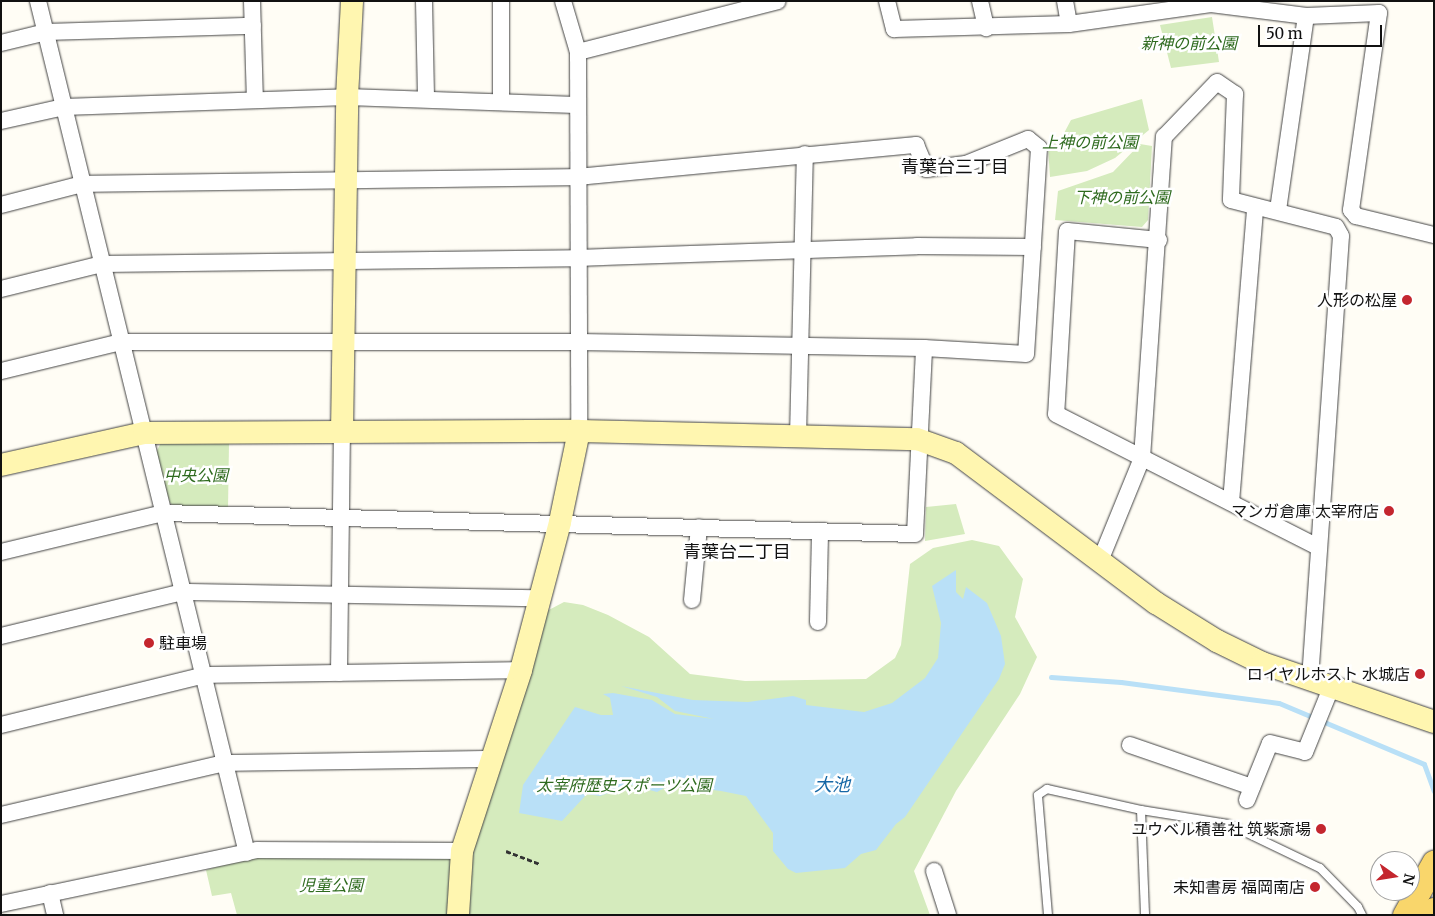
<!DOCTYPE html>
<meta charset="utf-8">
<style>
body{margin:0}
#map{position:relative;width:1435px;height:916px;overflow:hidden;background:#fffdf5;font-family:Merriweather,"Noto Sans JP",serif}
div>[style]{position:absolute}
.green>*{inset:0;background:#d5ebbd}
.water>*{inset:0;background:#b9e0f7}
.stream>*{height:5px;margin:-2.5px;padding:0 2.5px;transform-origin:2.5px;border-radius:2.5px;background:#b9e0f7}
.path>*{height:3px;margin-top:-1.5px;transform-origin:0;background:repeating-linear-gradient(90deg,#333 0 5px,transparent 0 7.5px)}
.roads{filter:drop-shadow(0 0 1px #444) drop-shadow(0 0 1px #444)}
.lane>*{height:8px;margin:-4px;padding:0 4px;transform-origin:4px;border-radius:4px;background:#fff}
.street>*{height:16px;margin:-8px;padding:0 8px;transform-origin:8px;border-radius:8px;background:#fff}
.secondary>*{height:22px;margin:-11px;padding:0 11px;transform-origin:11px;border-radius:11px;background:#fff6b0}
.primary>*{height:25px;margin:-12.5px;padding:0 12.5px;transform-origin:12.5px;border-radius:12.5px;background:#f9d66b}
.dots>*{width:14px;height:14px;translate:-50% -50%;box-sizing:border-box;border:2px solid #fff;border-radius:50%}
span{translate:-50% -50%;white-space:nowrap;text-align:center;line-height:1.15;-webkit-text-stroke:5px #fff;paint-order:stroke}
.park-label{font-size:16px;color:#2f6b1f;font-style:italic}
.poi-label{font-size:16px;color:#111}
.right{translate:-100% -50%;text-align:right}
.left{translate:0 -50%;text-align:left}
.neighbourhood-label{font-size:18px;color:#111}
.water-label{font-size:18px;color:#1768a6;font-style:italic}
.frame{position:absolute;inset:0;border:2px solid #111;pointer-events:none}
.north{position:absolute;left:1370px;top:851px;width:50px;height:50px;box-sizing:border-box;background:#fff;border:1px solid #a0a0a0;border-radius:50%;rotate:103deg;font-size:14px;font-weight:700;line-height:20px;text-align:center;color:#111}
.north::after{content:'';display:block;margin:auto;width:18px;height:22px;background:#c4262e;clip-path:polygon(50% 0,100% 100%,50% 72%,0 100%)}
.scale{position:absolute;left:1258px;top:25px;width:124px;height:22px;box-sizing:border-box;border:2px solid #111;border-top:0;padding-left:6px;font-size:15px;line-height:18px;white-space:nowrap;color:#111;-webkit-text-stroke:4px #fff;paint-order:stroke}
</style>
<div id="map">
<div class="green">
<div style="clip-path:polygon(1212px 17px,1219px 62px,1171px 68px,1160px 25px)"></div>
<div style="clip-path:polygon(1142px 99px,1149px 130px,1115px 158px,1087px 171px,1050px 177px,1048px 147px,1063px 135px,1071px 120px)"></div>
<div style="clip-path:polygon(1140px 144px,1152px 146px,1148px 220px,1142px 227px,1055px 220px,1058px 191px,1113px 172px)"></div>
<div style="clip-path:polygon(163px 439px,229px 443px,228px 509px,175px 507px,170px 503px,155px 454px)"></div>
<div style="clip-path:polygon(956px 504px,965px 534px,925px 541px,926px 507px)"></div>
<div style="clip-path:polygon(972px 540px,999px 546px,1023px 579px,1015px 617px,1037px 657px,1020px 694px,956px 791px,914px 871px,930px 915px,466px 915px,470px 857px,545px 612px,564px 602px,583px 605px,608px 615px,649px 637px,690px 674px,745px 681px,866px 679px,895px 658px,901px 645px,910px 564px,933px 548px)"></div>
<div style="clip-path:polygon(255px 856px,456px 857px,451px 915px,237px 915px,231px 893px,212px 896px,206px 870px)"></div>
</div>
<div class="water">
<div style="clip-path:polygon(956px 570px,956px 592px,963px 599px,966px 587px,987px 603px,1001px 636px,1005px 664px,999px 679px,905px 817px,896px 824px,876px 850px,861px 854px,845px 868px,796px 873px,788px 869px,773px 851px,773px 833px,746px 796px,721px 791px,681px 786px,666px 787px,657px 792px,631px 785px,600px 796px,587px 794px,562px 821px,519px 813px,523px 785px,575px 707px,601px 715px,613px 715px,610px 698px,603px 694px,613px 693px,652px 700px,675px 714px,714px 719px,675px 711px,657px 697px,621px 686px,693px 700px,748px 702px,793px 696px,806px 700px,806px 705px,864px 712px,892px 703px,925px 678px,938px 658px,941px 623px,932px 586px)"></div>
</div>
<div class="stream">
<div style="left:1051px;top:677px;width:70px;rotate:4.1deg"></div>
<div style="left:1121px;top:682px;width:159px;rotate:7.6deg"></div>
<div style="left:1279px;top:703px;width:157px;rotate:22.8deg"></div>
<div style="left:1424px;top:764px;width:29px;rotate:70deg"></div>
</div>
<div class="path">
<div style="left:506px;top:851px;width:36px;rotate:21deg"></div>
</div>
<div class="roads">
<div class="lane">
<div style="left:1141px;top:810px;width:105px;rotate:87.8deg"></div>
<div style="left:1048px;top:915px;width:120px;rotate:-94.8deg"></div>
<div style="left:1038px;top:795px;width:11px;rotate:-34deg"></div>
<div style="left:1047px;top:789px;width:96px;rotate:12.6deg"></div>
<div style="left:1141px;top:810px;width:88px;rotate:9.1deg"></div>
<div style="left:1228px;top:824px;width:102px;rotate:25.6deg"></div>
<div style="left:1320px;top:868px;width:54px;rotate:45.7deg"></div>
<div style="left:1358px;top:907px;width:9px;rotate:63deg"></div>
</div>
<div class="street">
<div style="left:38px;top:1px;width:877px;rotate:76.22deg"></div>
<div style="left:252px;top:1px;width:99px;rotate:88.3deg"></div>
<div style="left:424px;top:1px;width:98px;rotate:88.8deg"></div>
<div style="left:501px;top:1px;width:101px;rotate:90deg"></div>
<div style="left:563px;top:1px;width:53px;rotate:73.6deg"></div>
<div style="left:578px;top:52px;width:379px;rotate:89.8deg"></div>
<div style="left:887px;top:1px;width:29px;rotate:76deg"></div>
<div style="left:894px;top:29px;width:175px;rotate:-1.6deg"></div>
<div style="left:1069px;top:24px;width:143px;rotate:-8deg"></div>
<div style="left:1211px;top:4px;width:96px;rotate:7.2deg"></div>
<div style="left:1306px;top:16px;width:73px;rotate:-2.4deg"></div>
<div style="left:1379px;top:13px;width:199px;rotate:98.1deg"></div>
<div style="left:1351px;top:210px;width:8px;rotate:50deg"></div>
<div style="left:1356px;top:216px;width:80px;rotate:13.7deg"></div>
<div style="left:980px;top:1px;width:28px;rotate:77deg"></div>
<div style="left:1065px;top:1px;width:23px;rotate:80deg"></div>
<div style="left:1px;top:43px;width:46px;rotate:-13.7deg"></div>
<div style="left:46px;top:32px;width:207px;rotate:-1.7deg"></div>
<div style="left:578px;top:52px;width:206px;rotate:-14.3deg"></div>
<div style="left:1px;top:121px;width:65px;rotate:-12.5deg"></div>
<div style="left:64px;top:107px;width:283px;rotate:-2deg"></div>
<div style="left:347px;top:97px;width:229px;rotate:2deg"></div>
<div style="left:1px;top:205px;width:85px;rotate:-14.4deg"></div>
<div style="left:83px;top:184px;width:494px;rotate:-0.8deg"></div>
<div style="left:577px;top:177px;width:341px;rotate:-5.4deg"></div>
<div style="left:916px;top:145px;width:26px;rotate:67deg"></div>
<div style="left:926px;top:169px;width:40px;rotate:-7.1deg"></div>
<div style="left:966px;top:164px;width:67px;rotate:-22deg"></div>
<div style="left:1028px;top:139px;width:14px;rotate:39deg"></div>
<div style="left:1039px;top:148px;width:206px;rotate:93.6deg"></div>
<div style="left:1026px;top:354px;width:102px;rotate:-176.6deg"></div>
<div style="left:924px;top:348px;width:346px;rotate:-179deg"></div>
<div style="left:578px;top:342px;width:457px;rotate:180deg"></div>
<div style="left:121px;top:342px;width:123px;rotate:166.4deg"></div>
<div style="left:1278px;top:210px;width:196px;rotate:-81.8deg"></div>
<div style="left:1159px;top:240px;width:92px;rotate:-174.4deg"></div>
<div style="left:1067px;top:231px;width:183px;rotate:93.4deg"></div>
<div style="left:1056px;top:414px;width:294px;rotate:26.9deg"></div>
<div style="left:1px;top:289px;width:104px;rotate:-13.9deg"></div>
<div style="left:102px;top:264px;width:475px;rotate:-0.7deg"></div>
<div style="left:577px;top:258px;width:340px;rotate:-2deg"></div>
<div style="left:917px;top:246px;width:116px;rotate:0.5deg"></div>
<div style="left:798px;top:436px;width:282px;rotate:-88.6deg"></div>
<div style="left:1231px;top:502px;width:296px;rotate:-85.3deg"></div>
<div style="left:1px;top:552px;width:168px;rotate:-13.5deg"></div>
<div style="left:164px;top:513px;width:751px;rotate:1.6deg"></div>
<div style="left:915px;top:534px;width:186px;rotate:-87.2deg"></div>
<div style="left:1100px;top:561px;width:111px;rotate:-67.8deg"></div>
<div style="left:1142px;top:458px;width:322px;rotate:-86.1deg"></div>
<div style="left:1164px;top:137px;width:76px;rotate:-46.1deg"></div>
<div style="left:1217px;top:82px;width:22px;rotate:34deg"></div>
<div style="left:1235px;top:94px;width:106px;rotate:92.2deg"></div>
<div style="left:1231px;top:200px;width:108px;rotate:14.4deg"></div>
<div style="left:1336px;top:227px;width:10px;rotate:61deg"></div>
<div style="left:1341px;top:236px;width:444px;rotate:94deg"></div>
<div style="left:692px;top:600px;width:73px;rotate:-84.5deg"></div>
<div style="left:818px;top:622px;width:91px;rotate:-88.7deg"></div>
<div style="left:1px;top:636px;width:187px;rotate:-13.6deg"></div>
<div style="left:183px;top:592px;width:358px;rotate:1deg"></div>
<div style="left:339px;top:673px;width:241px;rotate:-89.3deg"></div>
<div style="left:1px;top:725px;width:209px;rotate:-13.8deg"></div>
<div style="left:204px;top:675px;width:317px;rotate:-0.9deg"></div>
<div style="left:1130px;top:745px;width:129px;rotate:19deg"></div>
<div style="left:1247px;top:800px;width:61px;rotate:-68deg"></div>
<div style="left:1270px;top:743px;width:36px;rotate:14deg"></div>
<div style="left:1305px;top:752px;width:69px;rotate:-67.9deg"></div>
<div style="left:1px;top:815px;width:230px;rotate:-13.1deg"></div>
<div style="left:225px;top:763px;width:267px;rotate:-0.9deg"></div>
<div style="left:934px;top:871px;width:46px;rotate:72.3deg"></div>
<div style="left:50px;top:893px;width:23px;rotate:77deg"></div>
<div style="left:1px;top:904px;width:262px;rotate:-11.9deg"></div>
<div style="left:257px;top:850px;width:205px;rotate:0.3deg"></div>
</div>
<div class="secondary">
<div style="left:342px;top:432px;width:335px;rotate:-89.1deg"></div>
<div style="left:347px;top:97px;width:96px;rotate:-87deg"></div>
<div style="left:1px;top:465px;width:147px;rotate:-12.6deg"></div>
<div style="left:144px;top:433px;width:435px;rotate:-0.3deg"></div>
<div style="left:579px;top:431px;width:338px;rotate:1.4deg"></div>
<div style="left:917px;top:439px;width:41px;rotate:19.7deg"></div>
<div style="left:956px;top:453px;width:250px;rotate:36.9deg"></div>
<div style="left:1156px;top:603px;width:72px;rotate:31.9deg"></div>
<div style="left:1217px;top:641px;width:50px;rotate:26.1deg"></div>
<div style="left:1262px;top:663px;width:182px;rotate:18.9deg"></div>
<div style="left:458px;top:915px;width:64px;rotate:-86.4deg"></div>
<div style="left:462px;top:851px;width:190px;rotate:-71.9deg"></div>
<div style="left:521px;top:670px;width:153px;rotate:-75.2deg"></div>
<div style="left:560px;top:522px;width:93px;rotate:-78.2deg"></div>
</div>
<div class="primary">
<div style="left:1405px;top:915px;width:60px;rotate:-60.9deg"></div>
<div style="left:1431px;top:915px;width:6px;rotate:-59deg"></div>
</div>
</div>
<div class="dots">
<div style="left:1407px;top:300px;background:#c4262e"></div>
<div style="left:1389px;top:511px;background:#c4262e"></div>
<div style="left:149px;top:643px;background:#c4262e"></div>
<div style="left:1420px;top:674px;background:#c4262e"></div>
<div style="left:1321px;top:829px;background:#c4262e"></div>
<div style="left:1315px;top:887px;background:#c4262e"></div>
</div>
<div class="park-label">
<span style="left:1189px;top:43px">新神の前公園</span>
<span style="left:1090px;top:142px">上神の前公園</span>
<span style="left:1122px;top:197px">下神の前公園</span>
<span style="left:196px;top:475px">中央公園</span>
<span style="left:624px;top:785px">太宰府歴史スポーツ公園</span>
<span style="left:331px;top:885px">児童公園</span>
</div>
<div class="poi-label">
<span class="right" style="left:1397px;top:300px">人形の松屋</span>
<span class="right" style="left:1379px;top:511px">マンガ倉庫 太宰府店</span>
<span class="left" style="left:159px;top:643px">駐車場</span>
<span class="right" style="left:1410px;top:674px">ロイヤルホスト 水城店</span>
<span class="right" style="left:1311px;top:829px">ユウベル積善社 筑紫斎場</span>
<span class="right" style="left:1305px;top:887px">未知書房 福岡南店</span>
</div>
<div class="neighbourhood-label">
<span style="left:955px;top:167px">青葉台三丁目</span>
<span style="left:737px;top:552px">青葉台二丁目</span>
</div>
<div class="water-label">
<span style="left:832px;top:785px">大池</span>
</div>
<div class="frame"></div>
<div class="north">N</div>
<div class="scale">50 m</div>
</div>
